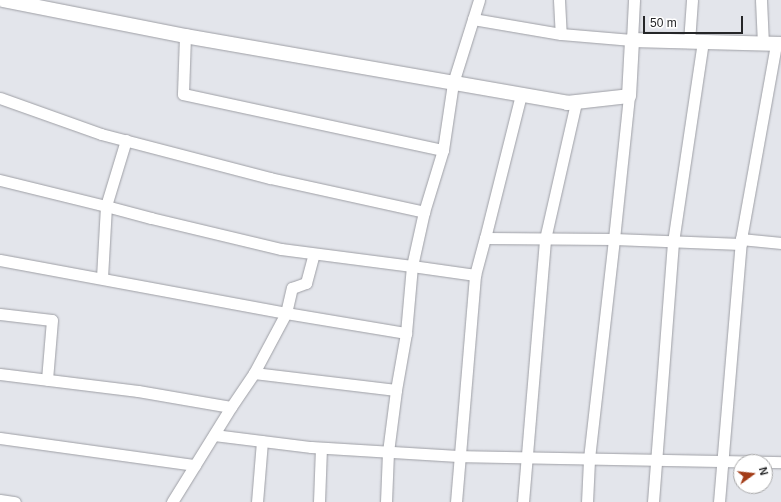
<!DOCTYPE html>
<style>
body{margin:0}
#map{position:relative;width:781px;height:502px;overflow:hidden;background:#e3e5eb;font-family:Arial,sans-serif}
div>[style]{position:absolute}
.roads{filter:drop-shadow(0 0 1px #9e9fa5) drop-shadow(0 0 1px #9e9fa5)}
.minor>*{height:11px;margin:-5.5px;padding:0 5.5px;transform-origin:5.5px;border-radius:5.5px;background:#fff}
.tertiary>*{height:14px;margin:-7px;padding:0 7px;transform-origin:7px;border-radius:7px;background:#fff}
span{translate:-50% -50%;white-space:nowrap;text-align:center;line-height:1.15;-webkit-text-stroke:4px #fff;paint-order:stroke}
.north{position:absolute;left:733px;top:454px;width:40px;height:40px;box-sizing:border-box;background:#fff;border:1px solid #a8a8a9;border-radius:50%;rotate:75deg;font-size:11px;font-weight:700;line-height:16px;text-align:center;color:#252628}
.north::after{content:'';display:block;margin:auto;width:14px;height:18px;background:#a33c17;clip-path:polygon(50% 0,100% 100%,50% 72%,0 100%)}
.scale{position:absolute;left:643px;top:16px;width:100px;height:18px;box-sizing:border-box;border:2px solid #252628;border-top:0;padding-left:5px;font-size:12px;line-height:14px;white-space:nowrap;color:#252628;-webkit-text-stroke:3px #fff;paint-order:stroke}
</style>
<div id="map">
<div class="roads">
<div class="minor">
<div style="left:559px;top:0;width:34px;rotate:87deg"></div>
<div style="left:561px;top:34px;width:71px;rotate:4.8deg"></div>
<div style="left:632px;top:40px;width:40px;rotate:-87.1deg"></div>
<div style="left:761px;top:0;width:44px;rotate:87.4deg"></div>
<div style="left:473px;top:19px;width:89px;rotate:9.7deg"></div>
<div style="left:185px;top:36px;width:58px;rotate:92deg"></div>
<div style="left:183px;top:94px;width:266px;rotate:12.2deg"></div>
<div style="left:443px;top:150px;width:68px;rotate:-81.5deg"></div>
<div style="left:453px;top:83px;width:87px;rotate:-72.6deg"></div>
<div style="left:689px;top:42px;width:42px;rotate:-85.9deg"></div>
<div style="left:629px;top:96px;width:144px;rotate:96deg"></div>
<div style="left:614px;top:239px;width:127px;rotate:2.3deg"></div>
<div style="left:0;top:98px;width:107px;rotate:19.6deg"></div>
<div style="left:101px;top:134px;width:175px;rotate:14.6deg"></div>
<div style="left:270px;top:178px;width:158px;rotate:12.4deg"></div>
<div style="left:424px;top:212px;width:65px;rotate:-73deg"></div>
<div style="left:126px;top:140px;width:69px;rotate:106.9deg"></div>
<div style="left:106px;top:206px;width:47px;rotate:14.9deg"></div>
<div style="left:151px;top:218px;width:134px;rotate:13.4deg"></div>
<div style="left:281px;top:249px;width:132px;rotate:7.4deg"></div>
<div style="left:412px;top:266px;width:55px;rotate:-77.5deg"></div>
<div style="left:0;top:180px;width:109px;rotate:13.8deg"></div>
<div style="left:106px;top:206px;width:71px;rotate:93.2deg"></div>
<div style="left:485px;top:238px;width:147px;rotate:-75.9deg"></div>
<div style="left:741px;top:239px;width:198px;rotate:-79.8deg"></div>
<div style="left:0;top:260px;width:291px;rotate:10.5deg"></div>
<div style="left:286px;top:313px;width:122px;rotate:9.5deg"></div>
<div style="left:406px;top:333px;width:67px;rotate:-84.9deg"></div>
<div style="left:412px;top:266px;width:64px;rotate:8.1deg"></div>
<div style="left:475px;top:275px;width:38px;rotate:-75deg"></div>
<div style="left:485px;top:238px;width:129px;rotate:0.4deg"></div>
<div style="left:614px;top:239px;width:222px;rotate:96.5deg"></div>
<div style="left:589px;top:460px;width:42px;rotate:92.7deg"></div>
<div style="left:0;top:314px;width:52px;rotate:6.6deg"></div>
<div style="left:52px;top:320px;width:60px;rotate:94.8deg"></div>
<div style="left:254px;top:373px;width:68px;rotate:-61.9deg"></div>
<div style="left:286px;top:313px;width:26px;rotate:-77deg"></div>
<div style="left:292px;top:288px;width:15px;rotate:-20deg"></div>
<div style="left:306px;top:283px;width:30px;rotate:-75deg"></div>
<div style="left:0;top:374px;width:139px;rotate:7deg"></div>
<div style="left:138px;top:391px;width:94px;rotate:9.8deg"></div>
<div style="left:231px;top:407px;width:41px;rotate:-55.9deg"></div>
<div style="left:254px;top:373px;width:143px;rotate:6.8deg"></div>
<div style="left:396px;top:390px;width:58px;rotate:-80deg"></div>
<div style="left:214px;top:435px;width:98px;rotate:7.1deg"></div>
<div style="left:311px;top:447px;width:147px;rotate:3.5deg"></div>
<div style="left:458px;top:456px;width:323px;rotate:1.1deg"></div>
<div style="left:0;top:438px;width:197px;rotate:7.9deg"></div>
<div style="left:0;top:500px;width:15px;rotate:8deg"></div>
<div style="left:172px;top:502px;width:112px;rotate:-58.2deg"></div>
<div style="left:257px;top:502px;width:61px;rotate:-85.3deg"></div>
<div style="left:319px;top:502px;width:54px;rotate:-87.9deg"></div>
<div style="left:386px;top:502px;width:50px;rotate:-87.7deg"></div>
<div style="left:388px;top:452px;width:63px;rotate:-82.6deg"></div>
<div style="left:456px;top:502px;width:228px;rotate:-85.2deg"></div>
<div style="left:523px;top:502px;width:264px;rotate:-85.2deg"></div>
<div style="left:545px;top:239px;width:140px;rotate:-77.2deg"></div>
<div style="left:653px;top:502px;width:261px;rotate:-85.6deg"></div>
<div style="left:673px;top:242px;width:202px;rotate:-81.5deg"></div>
<div style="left:719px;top:502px;width:264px;rotate:-85.2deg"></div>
<div style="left:741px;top:239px;width:40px;rotate:5.7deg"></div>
</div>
<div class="tertiary">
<div style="left:3px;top:0;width:186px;rotate:11.2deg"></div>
<div style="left:185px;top:36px;width:388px;rotate:9.9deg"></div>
<div style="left:567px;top:103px;width:62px;rotate:-6.4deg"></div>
<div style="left:629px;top:96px;width:56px;rotate:-86.9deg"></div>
<div style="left:632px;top:40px;width:149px;rotate:1.5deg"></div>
</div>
</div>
<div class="north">N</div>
<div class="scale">50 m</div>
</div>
